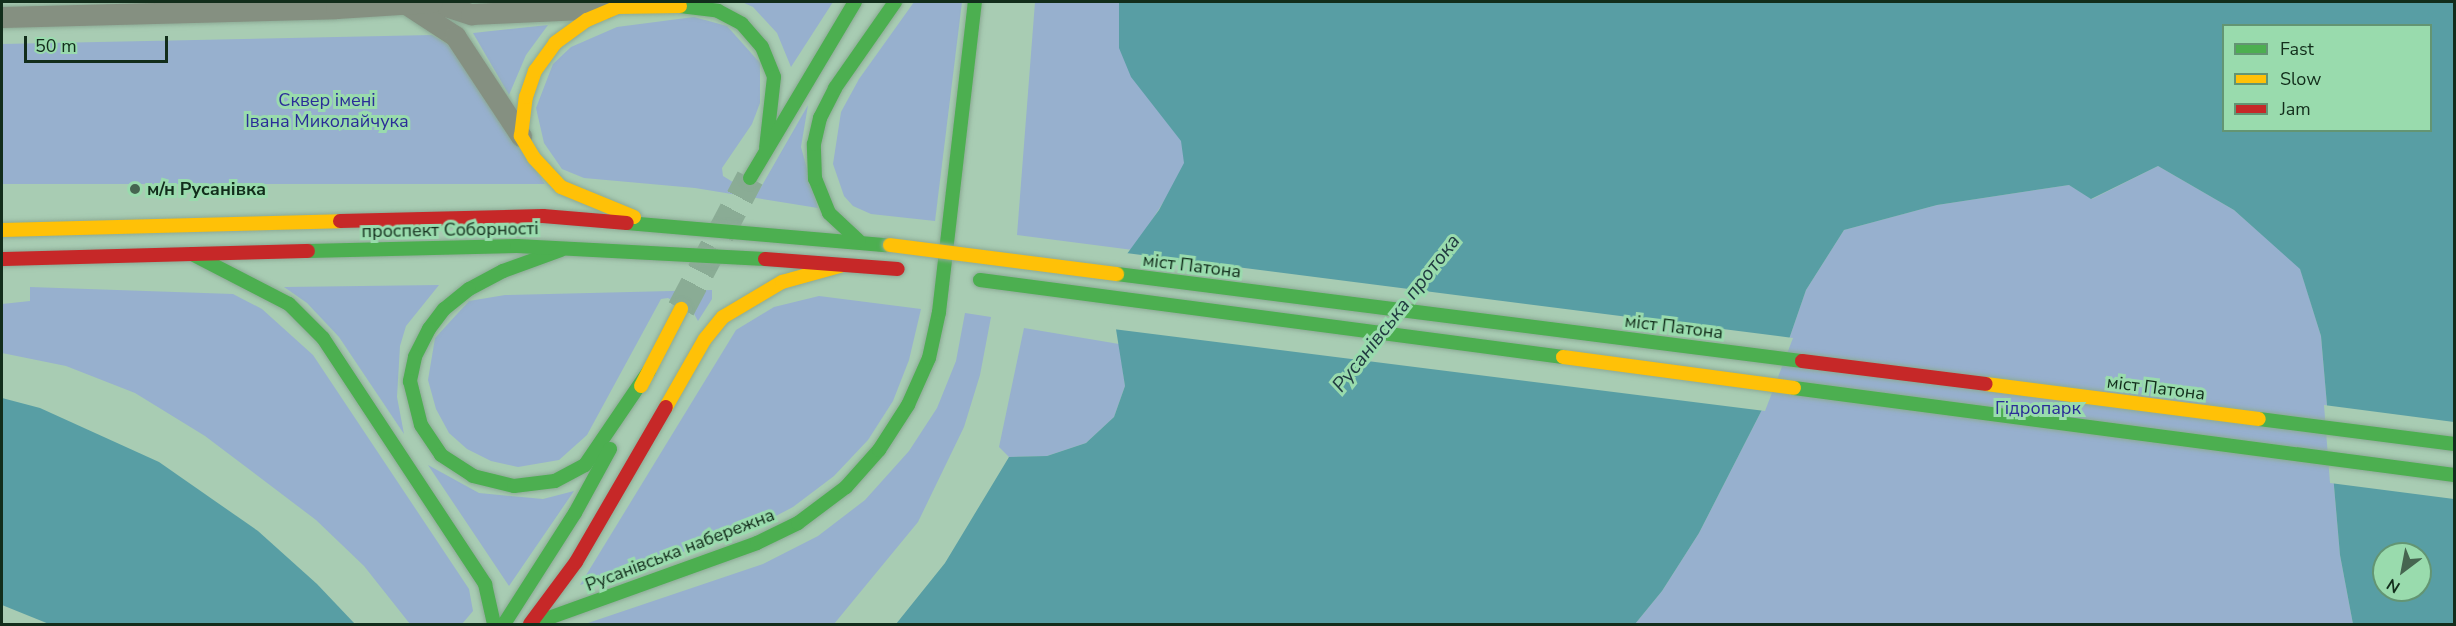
<!DOCTYPE html>
<meta charset="utf-8">
<style>
body{margin:0}
#map{position:relative;width:2456px;height:626px;overflow:hidden;background:#a8ccb3;font-family:"Nunito Sans",sans-serif}
div>[style]{position:absolute}
.green>*{inset:0;background:#97b0ce}
.water>*{inset:0;background:#589ea4}
.pier>*{inset:0;background:#a8ccb3}
.secondary-tunnel>*{height:28px;margin-top:-14px;transform-origin:0;background:repeating-linear-gradient(90deg,#8aac95 0 28px,transparent 0 42px)}
.roads{filter:drop-shadow(0 0 2px #8caa95) drop-shadow(0 0 2px #8caa95)}
.street>*{height:21px;margin:-10.5px;padding:0 10.5px;transform-origin:10.5px;border-radius:10.5px;background:#859081}
.fast>*{height:14px;margin:-7px;padding:0 7px;transform-origin:7px;border-radius:7px;background:#4caf50}
.slow>*{height:14px;margin:-7px;padding:0 7px;transform-origin:7px;border-radius:7px;background:#ffc107}
.jam>*{height:14px;margin:-7px;padding:0 7px;transform-origin:7px;border-radius:7px;background:#c62828}
.bridges{filter:drop-shadow(0 0 2px #8caa95) drop-shadow(0 0 2px #8caa95)}
.fast-bridge>*{height:14px;margin:-7px;padding:0 7px;transform-origin:7px;border-radius:7px;background:#4caf50}
.slow-bridge>*{height:14px;margin:-7px;padding:0 7px;transform-origin:7px;border-radius:7px;background:#ffc107}
.jam-bridge>*{height:14px;margin:-7px;padding:0 7px;transform-origin:7px;border-radius:7px;background:#c62828}
.dots>*{width:16px;height:16px;translate:-50% -50%;box-sizing:border-box;border:3px solid #99dbad;border-radius:50%}
span{translate:-50% -50%;white-space:nowrap;text-align:center;line-height:1.15;-webkit-text-stroke:6px #99dbad;paint-order:stroke}
.park-label{font-size:18px;color:#2a2c98}
.poi-label{font-size:18px;color:#122d1b;font-weight:700}
.left{translate:0 -50%;text-align:left}
.street-label{font-size:18px;color:#122d1b}
.water-label{font-size:20px;color:#213b41;font-style:italic}
.frame{position:absolute;inset:0;border:3px solid #122d1b;pointer-events:none}
.legend{position:absolute;left:2222px;top:24px;width:210px;height:108px;box-sizing:border-box;background:#99dbad;border:2px solid #639573;margin:0;padding:8px 10px;list-style:none;font-size:18px;color:#122d1b}
.legend li{display:flex;align-items:center;gap:12px;height:30px}
.legend b{width:30px;border:2px solid #639573}
.north{position:absolute;left:2372px;top:542px;width:60px;height:60px;box-sizing:border-box;background:#99dbad;border:2px solid #639573;border-radius:50%;rotate:212deg;font-size:16px;font-weight:700;line-height:24px;text-align:center;color:#122d1b}
.north::after{content:'';display:block;margin:auto;width:21px;height:27px;background:#466550;clip-path:polygon(50% 0,100% 100%,50% 72%,0 100%)}
.scale{position:absolute;left:24px;top:36px;width:144px;height:27px;box-sizing:border-box;border:3px solid #122d1b;border-top:0;padding-left:8px;font-size:18px;line-height:21px;white-space:nowrap;color:#122d1b;-webkit-text-stroke:4px #99dbad;paint-order:stroke}
</style>
<div id="map">
<div class="green">
<div style="clip-path:polygon(742px 2px,833px 2px,791px 67px,777px 33px,753px 7px)"></div>
<div style="clip-path:polygon(914px 2px,962px 2px,935px 221px,871px 214px,853px 206px,844px 196px,833px 164px,841px 112px,859px 79px)"></div>
<div style="clip-path:polygon(1035px 2px,1242px 2px,1249px 67px,1133px 250px,1017px 235px)"></div>
<div style="clip-path:polygon(694px 17px,727px 26px,760px 63px,760px 103px,752px 124px,722px 168px,723px 176px,751px 193px,760px 189px,808px 105px,801px 147px,818px 208px,695px 188px,584px 178px,562px 169px,544px 143px,536px 108px,553px 64px,571px 47px,617px 27px)"></div>
<div style="clip-path:polygon(548px 25px,526px 55px,509px 95px,473px 33px)"></div>
<div style="clip-path:polygon(432px 35px,453px 47px,545px 184px,2px 184px,2px 44px)"></div>
<div style="clip-path:polygon(2158px 166px,2234px 210px,2300px 268px,2321px 336px,2340px 555px,2353px 624px,1635px 624px,1662px 591px,1699px 533px,1770px 394px,1806px 290px,1844px 230px,1937px 205px,2069px 185px,2092px 199px)"></div>
<div style="clip-path:polygon(439px 285px,406px 326px,400px 346px,397px 397px,404px 434px,339px 337px,307px 303px,284px 287px)"></div>
<div style="clip-path:polygon(30px 287px,233px 294px,262px 309px,313px 355px,469px 589px,473px 611px,462px 624px,410px 624px,364px 566px,316px 520px,205px 436px,135px 393px,66px 366px,2px 353px,2px 304px,30px 301px)"></div>
<div style="clip-path:polygon(712px 290px,712px 299px,698px 321px,693px 312px,668px 298px,661px 299px,587px 435px,559px 460px,518px 467px,491px 461px,467px 449px,449px 433px,436px 409px,428px 380px,435px 338px,469px 301px,505px 295px)"></div>
<div style="clip-path:polygon(819px 296px,921px 309px,909px 360px,893px 401px,868px 440px,834px 476px,793px 507px,745px 532px,580px 585px,736px 330px,774px 307px)"></div>
<div style="clip-path:polygon(965px 313px,991px 317px,980px 375px,964px 427px,918px 522px,834px 624px,585px 624px,763px 564px,818px 536px,865px 500px,909px 451px,937px 408px,956px 361px)"></div>
<div style="clip-path:polygon(1024px 328px,1119px 344px,1125px 386px,1114px 417px,1086px 443px,1047px 456px,1009px 457px,999px 447px)"></div>
<div style="clip-path:polygon(428px 465px,479px 493px,543px 499px,574px 491px,509px 586px)"></div>
</div>
<div class="water">
<div style="clip-path:polygon(evenodd,1119px 2px,2454px 2px,2454px 624px,2353px 624px,2340px 555px,2321px 336px,2300px 269px,2234px 210px,2158px 166px,2091px 199px,2069px 185px,1937px 205px,1844px 230px,1806px 290px,1770px 394px,1699px 533px,1662px 591px,1635px 624px,896px 624px,945px 563px,1009px 457px,1047px 456px,1086px 443px,1114px 417px,1125px 386px,1109px 285px,1116px 269px,1159px 210px,1184px 163px,1181px 141px,1131px 77px,1119px 48px,1119px 2px,2224px 26px,2430px 26px,2430px 130px,2224px 130px,2224px 26px,1119px 2px,2384px 554px,2420px 554px,2420px 590px,2384px 590px,2384px 554px)"></div>
<div style="clip-path:polygon(2px 398px,40px 408px,159px 462px,258px 531px,317px 584px,355px 624px,49px 624px,2px 605px)"></div>
</div>
<div class="pier">
<div style="clip-path:polygon(1126px 253px,1793px 338px,1765px 411px,1113px 329px,1106px 285px,1113px 267px)"></div>
<div style="clip-path:polygon(2324px 405px,2454px 422px,2454px 499px,2330px 483px)"></div>
</div>
<div class="secondary-tunnel">
<div style="left:681px;top:309px;width:148px;rotate:-62.2deg"></div>
</div>
<div class="roads">
<div class="street">
<div style="left:433px;top:2px;width:40px;rotate:18deg"></div>
<div style="left:471px;top:14px;width:134px;rotate:-2.6deg"></div>
<div style="left:406px;top:4px;width:59px;rotate:33.1deg"></div>
<div style="left:455px;top:36px;width:120px;rotate:56.6deg"></div>
<div style="left:2px;top:17px;width:334px;rotate:-1.5deg"></div>
<div style="left:336px;top:8px;width:96px;rotate:-3.6deg"></div>
</div>
<div class="fast">
<div style="left:680px;top:6px;width:38px;rotate:7deg"></div>
<div style="left:718px;top:11px;width:27px;rotate:28deg"></div>
<div style="left:742px;top:24px;width:30px;rotate:49deg"></div>
<div style="left:762px;top:47px;width:32px;rotate:68deg"></div>
<div style="left:774px;top:77px;width:71px;rotate:96.4deg"></div>
<div style="left:750px;top:178px;width:205px;rotate:-59.2deg"></div>
<div style="left:627px;top:223px;width:260px;rotate:4.9deg"></div>
<div style="left:859px;top:241px;width:41px;rotate:-137deg"></div>
<div style="left:829px;top:213px;width:37px;rotate:-112deg"></div>
<div style="left:815px;top:179px;width:35px;rotate:-92deg"></div>
<div style="left:814px;top:144px;width:27px;rotate:-77deg"></div>
<div style="left:820px;top:118px;width:34px;rotate:-63deg"></div>
<div style="left:835px;top:88px;width:105px;rotate:-55.1deg"></div>
<div style="left:561px;top:250px;width:62px;rotate:160.1deg"></div>
<div style="left:503px;top:271px;width:38px;rotate:152deg"></div>
<div style="left:469px;top:289px;width:32px;rotate:141deg"></div>
<div style="left:444px;top:309px;width:25px;rotate:127deg"></div>
<div style="left:429px;top:329px;width:31px;rotate:117deg"></div>
<div style="left:415px;top:357px;width:25px;rotate:102deg"></div>
<div style="left:410px;top:381px;width:45px;rotate:76deg"></div>
<div style="left:421px;top:425px;width:36px;rotate:56deg"></div>
<div style="left:441px;top:455px;width:38px;rotate:33deg"></div>
<div style="left:473px;top:476px;width:42px;rotate:13.7deg"></div>
<div style="left:514px;top:486px;width:41px;rotate:-7deg"></div>
<div style="left:555px;top:481px;width:34px;rotate:-28deg"></div>
<div style="left:585px;top:465px;width:114px;rotate:-55.8deg"></div>
<div style="left:308px;top:251px;width:209px;rotate:-1.4deg"></div>
<div style="left:517px;top:246px;width:248px;rotate:3deg"></div>
<div style="left:192px;top:254px;width:109px;rotate:27.3deg"></div>
<div style="left:289px;top:304px;width:48px;rotate:45deg"></div>
<div style="left:323px;top:338px;width:295px;rotate:56.6deg"></div>
<div style="left:485px;top:584px;width:41px;rotate:77.3deg"></div>
<div style="left:504px;top:624px;width:132px;rotate:-57.4deg"></div>
<div style="left:575px;top:513px;width:73px;rotate:-61.3deg"></div>
<div style="left:532px;top:624px;width:239px;rotate:-19.8deg"></div>
<div style="left:757px;top:543px;width:46px;rotate:-26deg"></div>
<div style="left:798px;top:523px;width:60px;rotate:-36.9deg"></div>
<div style="left:846px;top:487px;width:50px;rotate:-48.3deg"></div>
<div style="left:879px;top:450px;width:54px;rotate:-57.2deg"></div>
<div style="left:908px;top:405px;width:51px;rotate:-65.9deg"></div>
<div style="left:929px;top:358px;width:47px;rotate:-77.7deg"></div>
<div style="left:939px;top:312px;width:312px;rotate:-83.4deg"></div>
</div>
<div class="slow">
<div style="left:634px;top:217px;width:79px;rotate:-157.7deg"></div>
<div style="left:561px;top:187px;width:40px;rotate:-133deg"></div>
<div style="left:534px;top:158px;width:26px;rotate:-121deg"></div>
<div style="left:521px;top:136px;width:39px;rotate:-83deg"></div>
<div style="left:526px;top:97px;width:28px;rotate:-71deg"></div>
<div style="left:535px;top:71px;width:34px;rotate:-54deg"></div>
<div style="left:555px;top:43px;width:39px;rotate:-36deg"></div>
<div style="left:587px;top:20px;width:33px;rotate:-23deg"></div>
<div style="left:617px;top:7px;width:63px;rotate:-0.9deg"></div>
<div style="left:2px;top:230px;width:338px;rotate:-1.5deg"></div>
<div style="left:641px;top:386px;width:87px;rotate:-62.5deg"></div>
<div style="left:666px;top:407px;width:78px;rotate:-60.2deg"></div>
<div style="left:705px;top:339px;width:28px;rotate:-51deg"></div>
<div style="left:723px;top:317px;width:69px;rotate:-30.7deg"></div>
<div style="left:782px;top:282px;width:60px;rotate:-15.4deg"></div>
</div>
<div class="jam">
<div style="left:340px;top:221px;width:203px;rotate:-1.4deg"></div>
<div style="left:543px;top:216px;width:84px;rotate:4.8deg"></div>
<div style="left:2px;top:259px;width:306px;rotate:-1.5deg"></div>
<div style="left:765px;top:259px;width:133px;rotate:4.3deg"></div>
<div style="left:530px;top:624px;width:77px;rotate:-53.4deg"></div>
<div style="left:576px;top:562px;width:179px;rotate:-59.9deg"></div>
</div>
</div>
<div class="bridges">
<div class="fast-bridge">
<div style="left:1117px;top:274px;width:691px;rotate:7.24deg"></div>
<div style="left:980px;top:280px;width:588px;rotate:7.52deg"></div>
<div style="left:1794px;top:388px;width:666px;rotate:7.51deg"></div>
<div style="left:2259px;top:419px;width:197px;rotate:7.3deg"></div>
</div>
<div class="slow-bridge">
<div style="left:890px;top:245px;width:229px;rotate:7.3deg"></div>
<div style="left:1563px;top:357px;width:233px;rotate:7.6deg"></div>
<div style="left:1986px;top:384px;width:275px;rotate:7.3deg"></div>
</div>
<div class="jam-bridge">
<div style="left:1802px;top:361px;width:185px;rotate:7.1deg"></div>
</div>
</div>
<div class="dots">
<div style="left:135px;top:189px;background:#466550"></div>
</div>
<div class="park-label">
<span style="left:327px;top:111px">Сквер імені<br>Івана Миколайчука</span>
<span style="left:2038px;top:408px">Гідропарк</span>
</div>
<div class="poi-label">
<span class="left" style="left:147px;top:189px">м/н Русанівка</span>
</div>
<div class="street-label">
<span style="left:450px;top:230px;rotate:-1deg">проспект Соборності</span>
<span style="left:1192px;top:266px;rotate:7deg">міст Патона</span>
<span style="left:1674px;top:327px;rotate:7deg">міст Патона</span>
<span style="left:2156px;top:388px;rotate:7deg">міст Патона</span>
<span style="left:680px;top:550px;rotate:-21deg">Русанівська набережна</span>
</div>
<div class="water-label">
<span style="left:1396px;top:313px;rotate:-52deg">Русанівська протока</span>
</div>
<div class="frame"></div>
<ul class="legend">
<li><b style="height:8px;background:#4caf50"></b>Fast</li>
<li><b style="height:8px;background:#ffc107"></b>Slow</li>
<li><b style="height:8px;background:#c62828"></b>Jam</li>
</ul>
<div class="north">N</div>
<div class="scale">50 m</div>
</div>
